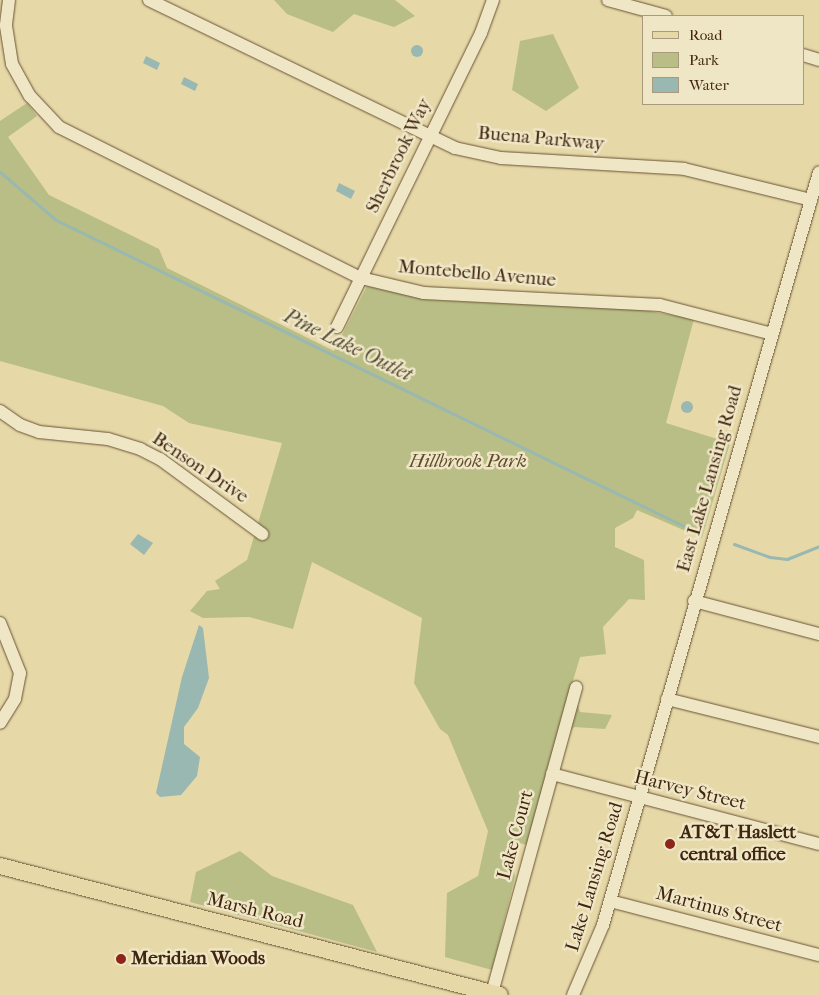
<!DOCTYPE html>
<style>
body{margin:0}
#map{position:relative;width:819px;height:995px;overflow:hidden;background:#e6d8a7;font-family:"IM FELL French Canon",serif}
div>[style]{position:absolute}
.green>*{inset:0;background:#b8be85}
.water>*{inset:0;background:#99b8b1}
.round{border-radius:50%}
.stream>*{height:3px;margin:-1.5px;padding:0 1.5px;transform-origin:1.5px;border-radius:1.5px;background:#99b8b1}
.roads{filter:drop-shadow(0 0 1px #6a5235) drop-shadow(0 0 1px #6a5235)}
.minor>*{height:12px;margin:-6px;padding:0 6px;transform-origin:6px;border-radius:6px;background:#efe6c6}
.major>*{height:16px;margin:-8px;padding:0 8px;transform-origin:8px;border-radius:8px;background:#e6d8a7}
.dots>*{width:14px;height:14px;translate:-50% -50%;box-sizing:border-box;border:2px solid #efe6c6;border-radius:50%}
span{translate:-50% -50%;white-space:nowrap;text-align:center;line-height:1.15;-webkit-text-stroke:5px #efe6c6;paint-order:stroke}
.street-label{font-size:19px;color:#40250f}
.park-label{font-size:19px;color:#5e4b2c;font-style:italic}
.poi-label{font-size:19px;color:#40250f;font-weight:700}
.left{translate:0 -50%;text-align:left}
.water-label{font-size:20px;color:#564a38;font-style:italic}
.legend{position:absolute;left:642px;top:15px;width:162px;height:90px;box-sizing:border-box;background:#efe6c6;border:1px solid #a9997d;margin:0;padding:6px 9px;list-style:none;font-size:15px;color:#40250f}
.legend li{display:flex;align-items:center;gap:10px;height:25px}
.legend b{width:25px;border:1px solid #a9997d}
</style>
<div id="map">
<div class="green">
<div style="clip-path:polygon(274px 0,395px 0,415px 16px,394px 27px,354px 14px,333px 32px,287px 14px)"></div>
<div style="clip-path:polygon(553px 34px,579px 88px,546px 111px,512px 90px,520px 41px)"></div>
<div style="clip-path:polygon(27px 103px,37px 116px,8px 137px,49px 195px,159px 249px,167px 268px,334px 351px,367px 286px,428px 300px,637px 309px,694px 319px,666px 423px,730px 443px,702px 538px,637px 510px,633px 518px,615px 528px,615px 547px,644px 560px,645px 600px,629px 599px,603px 627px,606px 654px,580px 657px,572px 684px,580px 712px,612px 715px,605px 729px,574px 727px,554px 747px,527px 845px,509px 840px,515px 877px,492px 970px,445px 957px,447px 893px,478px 876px,488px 831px,448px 735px,440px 729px,414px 683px,422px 618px,312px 562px,293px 629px,249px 617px,203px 618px,190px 611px,207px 591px,220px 589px,215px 581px,247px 560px,282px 443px,189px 423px,163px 406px,0 361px,0 121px)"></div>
<div style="clip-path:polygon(240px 851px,272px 876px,353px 905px,377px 952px,190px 902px,196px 872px)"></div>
</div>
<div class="water">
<div class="round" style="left:411px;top:45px;width:12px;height:12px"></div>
<div style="clip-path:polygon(146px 56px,160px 63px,157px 70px,143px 63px)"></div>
<div style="clip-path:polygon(184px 77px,198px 84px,195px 91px,181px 84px)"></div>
<div style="clip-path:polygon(339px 183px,355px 191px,351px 199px,336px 191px)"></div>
<div class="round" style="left:681px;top:401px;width:12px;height:12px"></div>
<div style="clip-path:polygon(138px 534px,153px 543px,144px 555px,130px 544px)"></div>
<div style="clip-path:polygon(199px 625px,203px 628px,209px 678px,198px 708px,184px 727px,184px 744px,200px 757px,197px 776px,181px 795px,160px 797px,156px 793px,182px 677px)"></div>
</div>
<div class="stream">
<div style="left:0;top:172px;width:74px;rotate:40.6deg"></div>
<div style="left:56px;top:220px;width:708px;rotate:25.99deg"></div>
<div style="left:734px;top:544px;width:38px;rotate:20deg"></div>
<div style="left:770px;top:557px;width:17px;rotate:7deg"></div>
<div style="left:787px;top:559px;width:35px;rotate:-22deg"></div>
</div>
<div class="roads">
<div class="minor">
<div style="left:9px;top:0;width:26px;rotate:97deg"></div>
<div style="left:6px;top:26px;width:38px;rotate:81deg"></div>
<div style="left:12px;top:64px;width:37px;rotate:61deg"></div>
<div style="left:30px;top:96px;width:42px;rotate:46.9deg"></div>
<div style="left:59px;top:127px;width:338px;rotate:26.6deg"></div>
<div style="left:361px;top:278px;width:65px;rotate:13.4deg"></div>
<div style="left:424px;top:293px;width:236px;rotate:2.9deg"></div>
<div style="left:660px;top:305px;width:116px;rotate:14.5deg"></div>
<div style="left:149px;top:0;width:340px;rotate:25.8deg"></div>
<div style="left:455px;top:148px;width:47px;rotate:12.3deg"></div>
<div style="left:501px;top:158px;width:183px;rotate:3.4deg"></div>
<div style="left:684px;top:169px;width:131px;rotate:13.7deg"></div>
<div style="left:608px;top:0;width:60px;rotate:15.4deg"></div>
<div style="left:803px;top:55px;width:17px;rotate:17deg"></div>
<div style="left:337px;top:327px;width:327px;rotate:-63.9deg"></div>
<div style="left:481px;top:33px;width:35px;rotate:-70deg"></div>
<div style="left:0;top:411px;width:24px;rotate:35deg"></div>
<div style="left:20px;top:425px;width:20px;rotate:20deg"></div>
<div style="left:39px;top:432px;width:69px;rotate:5.8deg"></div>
<div style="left:108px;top:439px;width:34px;rotate:17deg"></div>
<div style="left:140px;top:449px;width:22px;rotate:27deg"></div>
<div style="left:160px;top:459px;width:127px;rotate:36.3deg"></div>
<div style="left:694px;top:601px;width:129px;rotate:14.8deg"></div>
<div style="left:0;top:623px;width:54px;rotate:68.2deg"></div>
<div style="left:20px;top:673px;width:26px;rotate:101deg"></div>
<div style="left:15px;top:699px;width:28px;rotate:122deg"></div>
<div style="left:667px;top:699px;width:157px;rotate:14deg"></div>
<div style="left:552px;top:774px;width:276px;rotate:14.7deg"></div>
<div style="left:610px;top:901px;width:216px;rotate:14.5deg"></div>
<div style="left:492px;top:993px;width:317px;rotate:-74.6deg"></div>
<div style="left:573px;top:995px;width:76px;rotate:-66.8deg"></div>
<div style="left:603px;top:925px;width:783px;rotate:-73.99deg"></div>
</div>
<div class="major">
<div style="left:0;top:866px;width:516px;rotate:14.47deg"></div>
</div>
</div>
<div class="dots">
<div style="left:670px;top:844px;background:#8f2418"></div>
<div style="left:121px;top:959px;background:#8f2418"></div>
</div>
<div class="street-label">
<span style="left:541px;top:139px;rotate:5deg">Buena Parkway</span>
<span style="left:399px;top:156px;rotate:-64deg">Sherbrook Way</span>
<span style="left:477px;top:274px;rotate:5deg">Montebello Avenue</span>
<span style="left:200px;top:468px;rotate:34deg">Benson Drive</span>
<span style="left:710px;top:479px;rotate:-74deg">East Lake Lansing Road</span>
<span style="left:690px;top:791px;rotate:14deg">Harvey Street</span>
<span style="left:516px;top:835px;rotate:-75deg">Lake Court</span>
<span style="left:595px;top:877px;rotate:-73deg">Lake Lansing Road</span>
<span style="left:719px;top:910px;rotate:15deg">Martinus Street</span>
<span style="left:255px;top:911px;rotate:14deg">Marsh Road</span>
</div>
<div class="park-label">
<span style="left:468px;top:462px">Hillbrook Park</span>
</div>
<div class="poi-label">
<span class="left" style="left:680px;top:844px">AT&amp;T Haslett<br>central office</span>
<span class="left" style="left:131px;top:959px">Meridian Woods</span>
</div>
<div class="water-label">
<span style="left:348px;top:345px;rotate:26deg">Pine Lake Outlet</span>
</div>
<ul class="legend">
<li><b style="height:6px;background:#e6d8a7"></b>Road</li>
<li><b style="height:14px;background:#b8be85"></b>Park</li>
<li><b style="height:14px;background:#99b8b1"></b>Water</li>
</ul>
</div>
